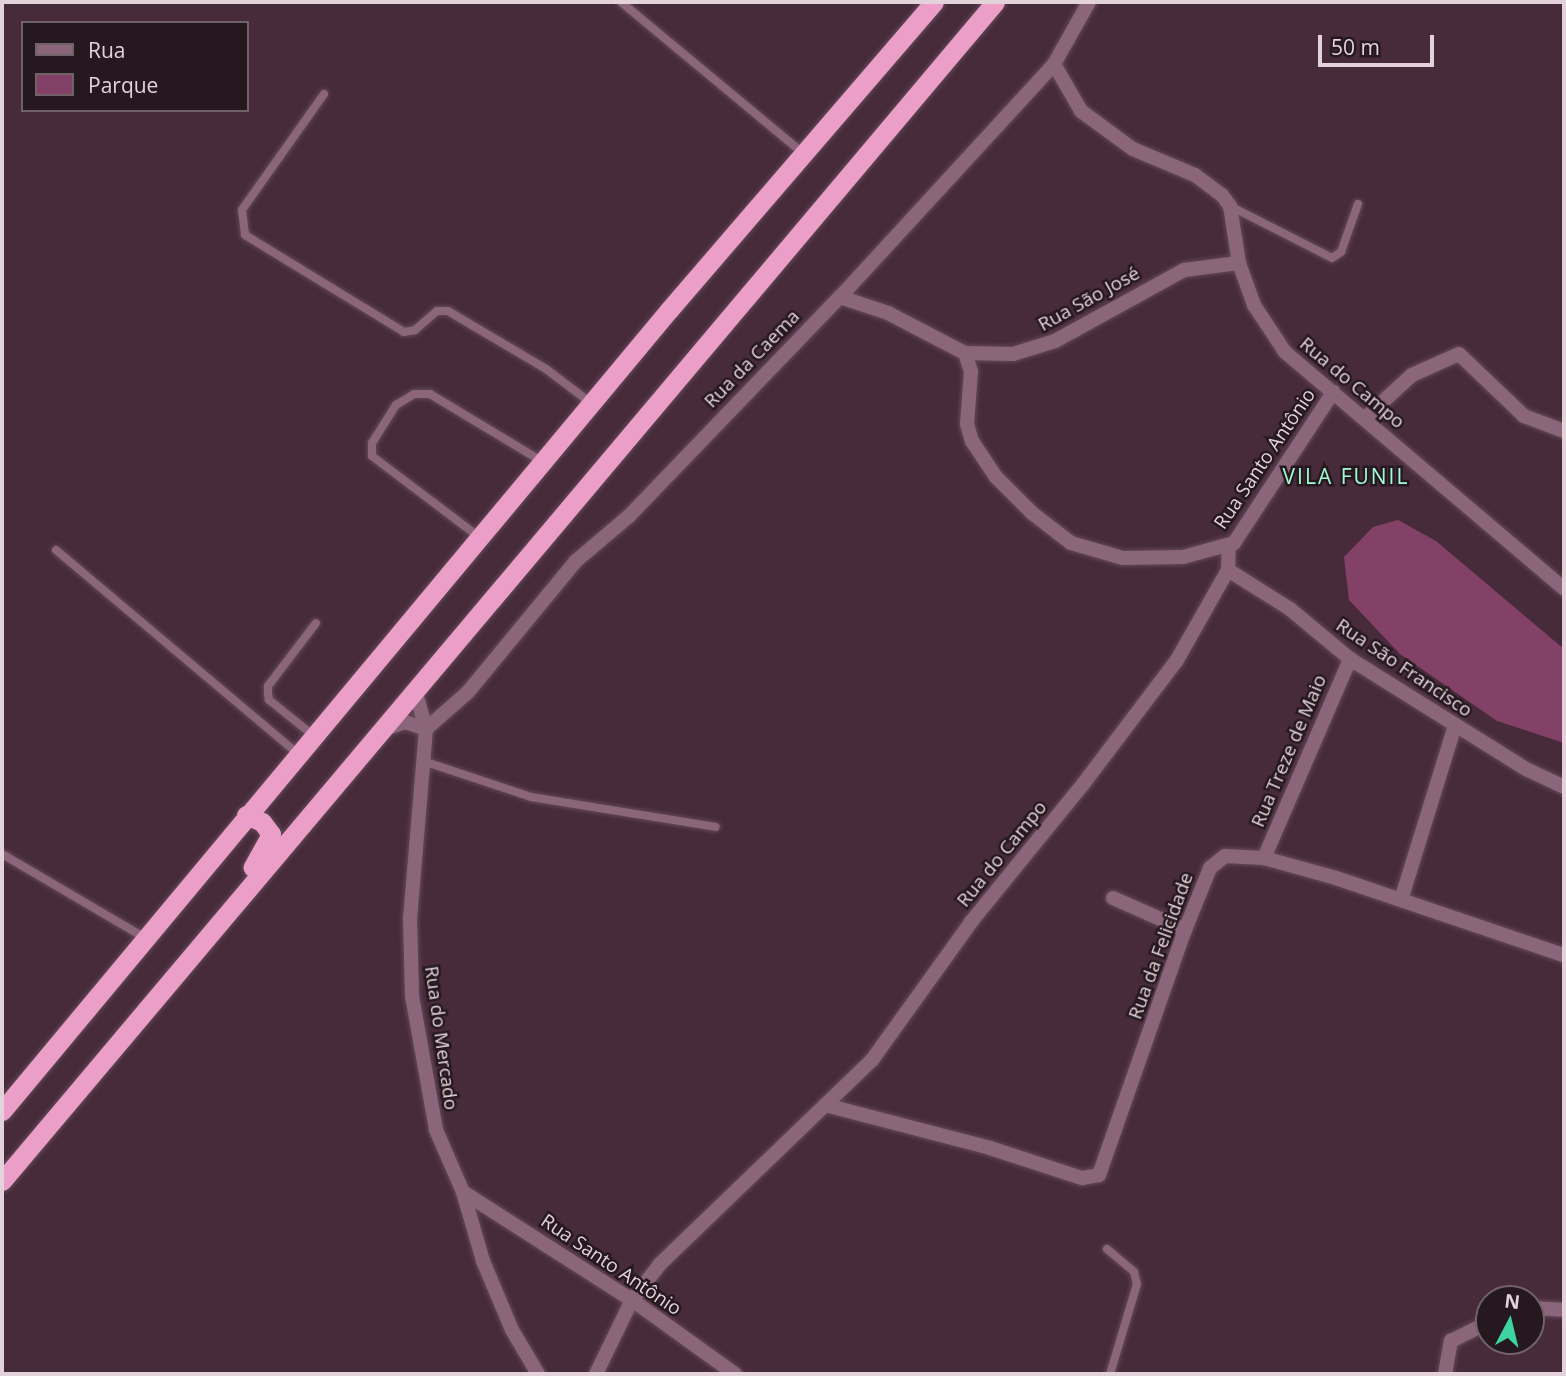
<!DOCTYPE html>
<meta charset="utf-8">
<style>
body{margin:0}
#map{position:relative;width:1566px;height:1376px;overflow:hidden;background:#472b3a;font-family:"Open Sans",sans-serif}
div>[style]{position:absolute}
.green>*{inset:0;background:#844168}
.roads{filter:drop-shadow(0 0 2px #634957) drop-shadow(0 0 2px #634957)}
.service>*{height:8px;margin:-4px;padding:0 4px;transform-origin:4px;border-radius:4px;background:#8b6579}
.minor>*{height:14px;margin:-7px;padding:0 7px;transform-origin:7px;border-radius:7px;background:#8b6579}
.tertiary>*{height:14px;margin:-7px;padding:0 7px;transform-origin:7px;border-radius:7px;background:#8b6579}
.trunk>*{height:19px;margin:-9.5px;padding:0 9.5px;transform-origin:9.5px;border-radius:9.5px;background:#ea9ec8}
span{translate:-50% -50%;white-space:nowrap;text-align:center;line-height:1.15;-webkit-text-stroke:5px #25181f;paint-order:stroke}
.street-label{font-size:19px;color:#e4d2db}
.neighbourhood-label{font-size:21px;color:#a1fad5;letter-spacing:2px}
.frame{position:absolute;inset:0;border:4px solid #e4d2db;pointer-events:none}
.legend{position:absolute;left:21px;top:21px;width:228px;height:91px;box-sizing:border-box;background:#25181f;border:2px solid #71626a;margin:0;padding:9px 12px;list-style:none;font-size:21px;color:#e4d2db}
.legend li{display:flex;align-items:center;gap:14px;height:35px}
.legend b{width:35px;border:2px solid #71626a}
.north{position:absolute;left:1475px;top:1285px;width:70px;height:70px;box-sizing:border-box;background:#25181f;border:2px solid #71626a;border-radius:50%;rotate:7deg;font-size:19px;font-weight:700;line-height:28px;text-align:center;color:#e4d2db}
.north::after{content:'';display:block;margin:auto;width:24px;height:32px;background:#3ed4a2;clip-path:polygon(50% 0,100% 100%,50% 72%,0 100%)}
.scale{position:absolute;left:1318px;top:35px;width:116px;height:32px;box-sizing:border-box;border:4px solid #e4d2db;border-top:0;padding-left:9px;font-size:21px;line-height:24px;white-space:nowrap;color:#e4d2db;-webkit-text-stroke:5px #25181f;paint-order:stroke}
</style>
<div id="map">
<div class="green">
<div style="clip-path:polygon(1398px 520px,1436px 541px,1564px 649px,1564px 743px,1497px 721px,1400px 654px,1349px 600px,1344px 557px,1373px 527px)"></div>
</div>
<div class="roads">
<div class="service">
<div style="left:621px;top:2px;width:238px;rotate:39.7deg"></div>
<div style="left:324px;top:94px;width:142px;rotate:125.3deg"></div>
<div style="left:242px;top:210px;width:25px;rotate:83deg"></div>
<div style="left:245px;top:235px;width:186px;rotate:31.4deg"></div>
<div style="left:404px;top:332px;width:11px;rotate:-10deg"></div>
<div style="left:415px;top:330px;width:29px;rotate:-41deg"></div>
<div style="left:437px;top:311px;width:11px"></div>
<div style="left:448px;top:311px;width:114px;rotate:30.6deg"></div>
<div style="left:546px;top:369px;width:56px;rotate:37.1deg"></div>
<div style="left:1230px;top:206px;width:114px;rotate:27deg"></div>
<div style="left:1332px;top:258px;width:11px;rotate:-34deg"></div>
<div style="left:1341px;top:252px;width:51px;rotate:-70.5deg"></div>
<div style="left:479px;top:537px;width:134px;rotate:-142.9deg"></div>
<div style="left:372px;top:456px;width:13px;rotate:-90deg"></div>
<div style="left:372px;top:443px;width:45px;rotate:-57.7deg"></div>
<div style="left:396px;top:405px;width:21px;rotate:-31deg"></div>
<div style="left:414px;top:394px;width:16px"></div>
<div style="left:430px;top:394px;width:132px;rotate:31deg"></div>
<div style="left:56px;top:550px;width:317px;rotate:40.1deg"></div>
<div style="left:314px;top:736px;width:58px;rotate:-141.3deg"></div>
<div style="left:269px;top:700px;width:7px;rotate:-98deg"></div>
<div style="left:268px;top:693px;width:7px;rotate:-90deg"></div>
<div style="left:268px;top:686px;width:79px;rotate:-52.7deg"></div>
<div style="left:423px;top:761px;width:114px;rotate:18.4deg"></div>
<div style="left:531px;top:797px;width:187px;rotate:9.2deg"></div>
<div style="left:2px;top:854px;width:166px;rotate:30.4deg"></div>
<div style="left:1107px;top:1249px;width:35px;rotate:40deg"></div>
<div style="left:1134px;top:1272px;width:12px;rotate:76deg"></div>
<div style="left:1137px;top:1284px;width:94px;rotate:106.7deg"></div>
</div>
<div class="minor">
<div style="left:1054px;top:64px;width:54px;rotate:60.1deg"></div>
<div style="left:1081px;top:111px;width:64px;rotate:36.2deg"></div>
<div style="left:1133px;top:149px;width:67px;rotate:22.8deg"></div>
<div style="left:1195px;top:175px;width:34px;rotate:37deg"></div>
<div style="left:1222px;top:195px;width:14px;rotate:54deg"></div>
<div style="left:1230px;top:206px;width:58px;rotate:81deg"></div>
<div style="left:1239px;top:263px;width:45px;rotate:70.3deg"></div>
<div style="left:1254px;top:305px;width:56px;rotate:56.6deg"></div>
<div style="left:1285px;top:352px;width:366px;rotate:40.3deg"></div>
<div style="left:840px;top:297px;width:51px;rotate:18.4deg"></div>
<div style="left:888px;top:313px;width:87px;rotate:27.5deg"></div>
<div style="left:965px;top:353px;width:48px;rotate:1.2deg"></div>
<div style="left:1013px;top:354px;width:44px;rotate:-17.2deg"></div>
<div style="left:1055px;top:341px;width:147px;rotate:-28.8deg"></div>
<div style="left:1184px;top:270px;width:55px;rotate:-7.3deg"></div>
<div style="left:965px;top:353px;width:19px;rotate:72deg"></div>
<div style="left:971px;top:371px;width:53px;rotate:94.3deg"></div>
<div style="left:967px;top:424px;width:18px;rotate:74deg"></div>
<div style="left:972px;top:441px;width:43px;rotate:56.3deg"></div>
<div style="left:996px;top:477px;width:51px;rotate:45deg"></div>
<div style="left:1032px;top:513px;width:49px;rotate:37.6deg"></div>
<div style="left:1071px;top:543px;width:54px;rotate:16.1deg"></div>
<div style="left:1123px;top:558px;width:60px;rotate:-1deg"></div>
<div style="left:1183px;top:557px;width:53px;rotate:-15.4deg"></div>
<div style="left:1234px;top:543px;width:181px;rotate:-56.7deg"></div>
<div style="left:1365px;top:418px;width:64px;rotate:-42.5deg"></div>
<div style="left:1412px;top:375px;width:51px;rotate:-24.1deg"></div>
<div style="left:1459px;top:354px;width:90px;rotate:43.6deg"></div>
<div style="left:1524px;top:416px;width:43px;rotate:20.6deg"></div>
<div style="left:1228px;top:570px;width:73px;rotate:32.2deg"></div>
<div style="left:1290px;top:609px;width:78px;rotate:39.8deg"></div>
<div style="left:1350px;top:659px;width:208px;rotate:32deg"></div>
<div style="left:1526px;top:769px;width:42px;rotate:25.3deg"></div>
<div style="left:426px;top:729px;width:56px;rotate:-41.4deg"></div>
<div style="left:468px;top:692px;width:170px;rotate:-50.5deg"></div>
<div style="left:576px;top:561px;width:70px;rotate:-40.3deg"></div>
<div style="left:629px;top:516px;width:304px;rotate:-46.1deg"></div>
<div style="left:840px;top:297px;width:316px;rotate:-47.4deg"></div>
<div style="left:1054px;top:64px;width:71px;rotate:-60.6deg"></div>
<div style="left:1264px;top:858px;width:217px;rotate:-66.6deg"></div>
<div style="left:1113px;top:898px;width:79px;rotate:24deg"></div>
<div style="left:1401px;top:900px;width:182px;rotate:-72.8deg"></div>
<div style="left:829px;top:1106px;width:166px;rotate:14.6deg"></div>
<div style="left:990px;top:1148px;width:97px;rotate:18.1deg"></div>
<div style="left:1082px;top:1178px;width:17px;rotate:-10deg"></div>
<div style="left:1099px;top:1175px;width:260px;rotate:-70.7deg"></div>
<div style="left:1185px;top:930px;width:67px;rotate:-68deg"></div>
<div style="left:1210px;top:868px;width:19px;rotate:-39deg"></div>
<div style="left:1225px;top:856px;width:39px;rotate:3deg"></div>
<div style="left:1264px;top:858px;width:75px;rotate:15.5deg"></div>
<div style="left:1336px;top:878px;width:241px;rotate:18.7deg"></div>
<div style="left:463px;top:1192px;width:72px;rotate:73.8deg"></div>
<div style="left:483px;top:1261px;width:75px;rotate:67.2deg"></div>
<div style="left:512px;top:1330px;width:51px;rotate:59.4deg"></div>
<div style="left:1531px;top:1308px;width:33px;rotate:3deg"></div>
<div style="left:596px;top:1374px;width:82px;rotate:-64.1deg"></div>
<div style="left:632px;top:1300px;width:46px;rotate:-52.1deg"></div>
<div style="left:660px;top:1264px;width:294px;rotate:-43.9deg"></div>
<div style="left:872px;top:1060px;width:170px;rotate:-54.3deg"></div>
<div style="left:971px;top:922px;width:179px;rotate:-50.9deg"></div>
<div style="left:1084px;top:783px;width:154px;rotate:-52.9deg"></div>
<div style="left:1177px;top:660px;width:103px;rotate:-60.5deg"></div>
<div style="left:1228px;top:570px;width:24px;rotate:-88deg"></div>
<div style="left:1445px;top:1374px;width:34px;rotate:-80deg"></div>
<div style="left:1451px;top:1341px;width:42px;rotate:-26.6deg"></div>
</div>
<div class="tertiary">
<div style="left:415px;top:690px;width:41px;rotate:74.2deg"></div>
<div style="left:426px;top:729px;width:190px;rotate:94.8deg"></div>
<div style="left:410px;top:918px;width:78px;rotate:88.5deg"></div>
<div style="left:412px;top:996px;width:136px;rotate:79.8deg"></div>
<div style="left:436px;top:1130px;width:68px;rotate:66.5deg"></div>
<div style="left:463px;top:1192px;width:201px;rotate:32.6deg"></div>
<div style="left:632px;top:1300px;width:127px;rotate:35.7deg"></div>
<div style="left:385px;top:729px;width:21px;rotate:-19deg"></div>
<div style="left:405px;top:722px;width:22px;rotate:18deg"></div>
</div>
<div class="trunk">
<div style="left:246px;top:815px;width:17px;rotate:24deg"></div>
<div style="left:262px;top:822px;width:15px;rotate:53deg"></div>
<div style="left:271px;top:834px;width:38px;rotate:119deg"></div>
<div style="left:2px;top:1111px;width:1042px;rotate:-50.22deg"></div>
<div style="left:669px;top:310px;width:406px;rotate:-49.3deg"></div>
<div style="left:2px;top:1181px;width:1541px;rotate:-49.89deg"></div>
</div>
</div>
<div class="street-label">
<span style="left:1089px;top:299px;rotate:-29deg">Rua São José</span>
<span style="left:752px;top:359px;rotate:-46deg">Rua da Caema</span>
<span style="left:1352px;top:383px;rotate:40deg">Rua do Campo</span>
<span style="left:1265px;top:459px;rotate:-56deg">Rua Santo Antônio</span>
<span style="left:1404px;top:668px;rotate:34deg">Rua São Francisco</span>
<span style="left:1289px;top:751px;rotate:-67deg">Rua Treze de Maio</span>
<span style="left:1002px;top:854px;rotate:-51deg">Rua do Campo</span>
<span style="left:1161px;top:946px;rotate:-70deg">Rua da Felicidade</span>
<span style="left:441px;top:1038px;rotate:82deg">Rua do Mercado</span>
<span style="left:611px;top:1265px;rotate:34deg">Rua Santo Antônio</span>
</div>
<div class="neighbourhood-label">
<span style="left:1346px;top:476px">VILA FUNIL</span>
</div>
<div class="frame"></div>
<ul class="legend">
<li><b style="height:9px;background:#8b6579"></b>Rua</li>
<li><b style="height:19px;background:#844168"></b>Parque</li>
</ul>
<div class="north">N</div>
<div class="scale">50 m</div>
</div>
